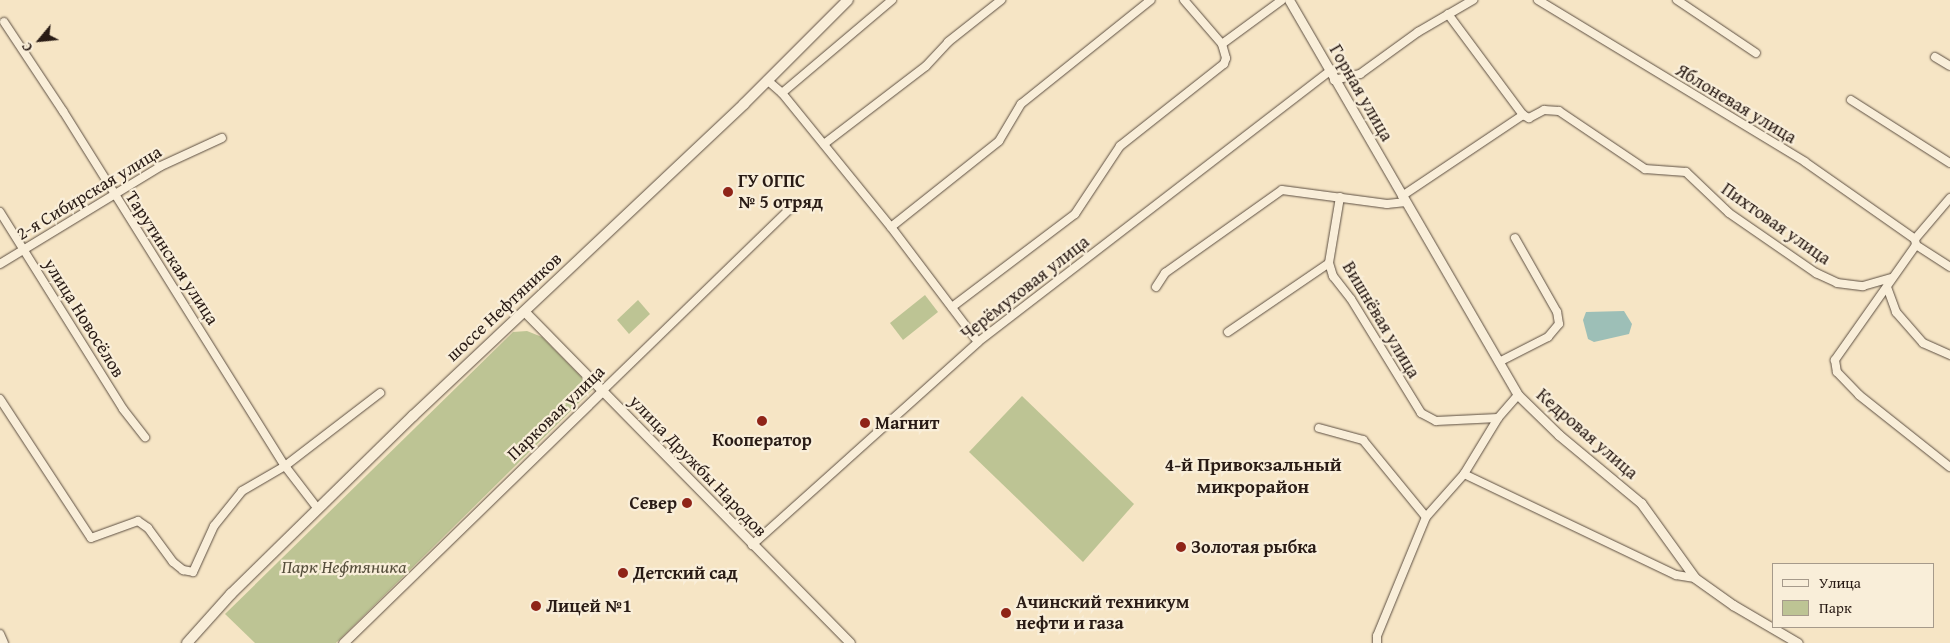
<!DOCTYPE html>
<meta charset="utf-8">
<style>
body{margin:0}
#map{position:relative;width:1950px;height:643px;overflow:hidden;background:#f6e5c5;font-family:"Gentium Book Plus",serif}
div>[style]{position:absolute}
.green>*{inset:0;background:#bdc494}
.water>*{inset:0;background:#9dbfb7}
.roads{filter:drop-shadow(0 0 1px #5c4e41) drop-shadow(0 0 1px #5c4e41)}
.minor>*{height:8px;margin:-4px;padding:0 4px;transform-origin:4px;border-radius:4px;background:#f9eed9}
.tertiary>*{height:9px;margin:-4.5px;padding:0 4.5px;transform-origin:4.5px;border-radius:4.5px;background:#f9eed9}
.secondary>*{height:10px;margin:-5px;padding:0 5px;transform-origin:5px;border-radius:5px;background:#f9eed9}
.dots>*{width:14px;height:14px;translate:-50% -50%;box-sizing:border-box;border:2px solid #f9eed9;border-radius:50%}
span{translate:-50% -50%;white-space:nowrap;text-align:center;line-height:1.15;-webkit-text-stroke:4.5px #f9eed9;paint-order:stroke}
.street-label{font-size:18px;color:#291b15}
.poi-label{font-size:18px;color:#291b15;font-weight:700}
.left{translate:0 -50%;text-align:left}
.right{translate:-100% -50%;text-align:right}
.park-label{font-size:18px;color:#554e3b;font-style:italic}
.neighbourhood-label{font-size:19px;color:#291b15;font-weight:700}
.legend{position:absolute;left:1772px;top:563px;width:162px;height:65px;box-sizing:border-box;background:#f9eed9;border:1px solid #a69a8b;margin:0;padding:6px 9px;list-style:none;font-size:15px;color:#291b15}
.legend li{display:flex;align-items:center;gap:10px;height:25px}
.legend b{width:25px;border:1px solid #a69a8b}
.north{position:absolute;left:15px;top:15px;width:50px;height:50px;-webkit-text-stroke:4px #f9eed9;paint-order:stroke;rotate:242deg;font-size:14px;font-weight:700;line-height:20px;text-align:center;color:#291b15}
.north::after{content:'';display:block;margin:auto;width:18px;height:22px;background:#291b15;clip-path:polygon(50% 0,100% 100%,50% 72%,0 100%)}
</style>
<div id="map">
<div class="green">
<div style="clip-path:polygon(925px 295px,938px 312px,903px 340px,890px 323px)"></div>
<div style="clip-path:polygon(638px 300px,650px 314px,629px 334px,617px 320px)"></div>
<div style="clip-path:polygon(527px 331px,542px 337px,593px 389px,336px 643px,255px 643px,225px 614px,513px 332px)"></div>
<div style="clip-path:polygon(1022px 396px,1134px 504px,1083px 562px,969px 452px)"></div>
</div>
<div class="water">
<div style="clip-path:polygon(1624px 311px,1632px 324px,1629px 334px,1594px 342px,1588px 339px,1583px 320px,1586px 312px)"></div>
</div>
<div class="roads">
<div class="minor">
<div style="left:1538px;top:0;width:312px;rotate:31.2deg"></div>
<div style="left:1805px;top:162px;width:134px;rotate:35deg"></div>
<div style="left:1677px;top:0;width:95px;rotate:33.9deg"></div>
<div style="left:1448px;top:14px;width:126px;rotate:53.4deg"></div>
<div style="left:4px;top:22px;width:107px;rotate:56.5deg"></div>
<div style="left:63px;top:111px;width:419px;rotate:58deg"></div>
<div style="left:285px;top:466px;width:54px;rotate:52.5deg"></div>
<div style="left:1222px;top:44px;width:74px;rotate:-36.3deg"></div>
<div style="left:1935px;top:57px;width:17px;rotate:31deg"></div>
<div style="left:767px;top:80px;width:20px;rotate:41deg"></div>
<div style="left:782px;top:93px;width:173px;rotate:50.9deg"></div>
<div style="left:891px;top:227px;width:144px;rotate:52.9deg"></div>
<div style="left:1334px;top:80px;width:27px;rotate:-13deg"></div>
<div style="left:1360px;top:74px;width:72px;rotate:-35.9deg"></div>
<div style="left:1418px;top:32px;width:64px;rotate:-30.2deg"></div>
<div style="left:782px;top:93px;width:144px;rotate:-40.2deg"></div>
<div style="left:1851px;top:100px;width:117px;rotate:32.5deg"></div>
<div style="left:1523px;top:115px;width:7px;rotate:27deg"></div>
<div style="left:1529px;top:118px;width:17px;rotate:-28deg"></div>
<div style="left:1544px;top:110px;width:15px;rotate:4deg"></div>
<div style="left:1559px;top:111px;width:104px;rotate:34deg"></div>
<div style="left:1645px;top:169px;width:41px;rotate:4.2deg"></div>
<div style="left:1686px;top:172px;width:59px;rotate:43.6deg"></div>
<div style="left:1729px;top:213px;width:106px;rotate:34.6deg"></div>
<div style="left:1816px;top:273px;width:23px;rotate:25deg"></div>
<div style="left:1837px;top:283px;width:26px;rotate:7deg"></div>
<div style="left:1863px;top:286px;width:29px;rotate:-16deg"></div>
<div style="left:824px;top:144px;width:128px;rotate:-37.4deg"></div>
<div style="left:926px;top:66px;width:33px;rotate:-47deg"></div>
<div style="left:948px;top:42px;width:68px;rotate:-38.4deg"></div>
<div style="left:1402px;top:196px;width:146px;rotate:-33.8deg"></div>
<div style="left:1340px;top:197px;width:67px;rotate:99.5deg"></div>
<div style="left:1329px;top:263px;width:14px;rotate:73deg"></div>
<div style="left:1333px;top:276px;width:29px;rotate:52deg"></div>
<div style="left:1351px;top:299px;width:134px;rotate:58.4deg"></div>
<div style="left:1421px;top:413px;width:17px;rotate:28deg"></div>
<div style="left:1436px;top:421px;width:62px;rotate:-2.8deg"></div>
<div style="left:1950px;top:198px;width:54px;rotate:130.5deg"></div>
<div style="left:1915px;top:239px;width:6px;rotate:81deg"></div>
<div style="left:1916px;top:245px;width:141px;rotate:125.2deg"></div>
<div style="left:1835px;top:360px;width:12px;rotate:81deg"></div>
<div style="left:1837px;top:372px;width:32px;rotate:46deg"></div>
<div style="left:1859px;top:395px;width:116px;rotate:38.4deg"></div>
<div style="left:0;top:212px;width:232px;rotate:58deg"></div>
<div style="left:123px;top:409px;width:36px;rotate:52deg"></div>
<div style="left:891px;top:227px;width:138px;rotate:-38.5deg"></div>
<div style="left:999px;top:141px;width:43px;rotate:-59.3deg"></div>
<div style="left:1021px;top:104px;width:166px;rotate:-38.7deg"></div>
<div style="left:1916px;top:245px;width:40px;rotate:32.9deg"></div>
<div style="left:0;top:264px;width:188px;rotate:-31.3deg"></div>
<div style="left:161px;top:166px;width:67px;rotate:-24.7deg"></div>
<div style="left:1156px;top:287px;width:17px;rotate:-57deg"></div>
<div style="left:1165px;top:273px;width:143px;rotate:-35.4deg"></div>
<div style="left:1282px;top:190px;width:106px;rotate:7.6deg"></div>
<div style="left:1387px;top:204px;width:19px;rotate:-6deg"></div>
<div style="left:1887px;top:287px;width:27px;rotate:70deg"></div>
<div style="left:1896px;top:312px;width:41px;rotate:48.9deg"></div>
<div style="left:1923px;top:343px;width:30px;rotate:24deg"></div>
<div style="left:952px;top:307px;width:154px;rotate:-37.1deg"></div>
<div style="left:1075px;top:214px;width:82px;rotate:-56.5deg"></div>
<div style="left:1120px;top:146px;width:132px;rotate:-38.3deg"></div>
<div style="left:1224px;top:64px;width:6px;rotate:-72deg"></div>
<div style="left:1226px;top:58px;width:15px;rotate:-106deg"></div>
<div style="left:1222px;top:44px;width:58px;rotate:-130.8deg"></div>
<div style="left:1228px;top:332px;width:122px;rotate:-34.3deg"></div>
<div style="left:1499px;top:362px;width:55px;rotate:-27deg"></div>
<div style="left:1548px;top:337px;width:17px;rotate:-50deg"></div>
<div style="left:1559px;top:324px;width:12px;rotate:-99deg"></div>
<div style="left:1557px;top:312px;width:85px;rotate:-119.6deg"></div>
<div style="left:602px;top:391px;width:264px;rotate:-44.1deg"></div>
<div style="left:0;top:399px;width:166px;rotate:56.8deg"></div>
<div style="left:91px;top:538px;width:50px;rotate:-19.9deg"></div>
<div style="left:138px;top:521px;width:12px;rotate:35deg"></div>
<div style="left:148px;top:528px;width:42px;rotate:53.7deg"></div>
<div style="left:173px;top:562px;width:13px;rotate:39deg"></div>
<div style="left:183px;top:570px;width:10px;rotate:11deg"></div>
<div style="left:193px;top:572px;width:51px;rotate:-65.5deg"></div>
<div style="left:214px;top:526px;width:45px;rotate:-51.3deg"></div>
<div style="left:242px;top:491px;width:50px;rotate:-30.2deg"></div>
<div style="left:285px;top:466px;width:120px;rotate:-37.5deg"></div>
<div style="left:1319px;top:428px;width:46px;rotate:15.3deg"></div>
<div style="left:1363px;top:440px;width:99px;rotate:50.7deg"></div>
<div style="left:1464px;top:474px;width:235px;rotate:25.5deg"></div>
<div style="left:1676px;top:575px;width:19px;rotate:9deg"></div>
<div style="left:752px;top:545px;width:304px;rotate:-41.9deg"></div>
<div style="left:978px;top:342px;width:444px;rotate:-37.6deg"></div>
<div style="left:0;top:634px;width:10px;rotate:66deg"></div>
<div style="left:1377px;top:643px;width:7px;rotate:-90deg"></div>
<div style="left:1377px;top:636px;width:129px;rotate:-67.6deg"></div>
<div style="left:1426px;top:517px;width:57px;rotate:-48.5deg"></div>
<div style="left:1464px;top:474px;width:66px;rotate:-58.7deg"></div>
<div style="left:1498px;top:418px;width:30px;rotate:-49deg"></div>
</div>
<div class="tertiary">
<div style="left:1289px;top:0;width:457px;rotate:59.9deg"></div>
<div style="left:1518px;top:395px;width:57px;rotate:44.3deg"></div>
<div style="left:1559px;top:435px;width:107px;rotate:39.7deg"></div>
<div style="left:1641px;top:503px;width:92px;rotate:54.2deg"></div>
<div style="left:1695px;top:578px;width:47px;rotate:35.4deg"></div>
<div style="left:1733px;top:605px;width:75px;rotate:30.3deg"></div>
<div style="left:524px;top:311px;width:465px;rotate:45.5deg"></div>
<div style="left:343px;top:643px;width:361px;rotate:-44.2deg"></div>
</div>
<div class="secondary">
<div style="left:187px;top:643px;width:66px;rotate:-48.1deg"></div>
<div style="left:231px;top:594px;width:255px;rotate:-44.4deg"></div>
<div style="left:413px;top:416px;width:455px;rotate:-43.3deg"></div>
<div style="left:744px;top:104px;width:147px;rotate:-45deg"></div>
</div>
</div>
<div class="dots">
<div style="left:728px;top:192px;background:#8f2418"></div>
<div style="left:762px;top:421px;background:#8f2418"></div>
<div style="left:865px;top:423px;background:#8f2418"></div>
<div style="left:687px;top:503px;background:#8f2418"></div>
<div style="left:1181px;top:547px;background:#8f2418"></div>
<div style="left:623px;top:573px;background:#8f2418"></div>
<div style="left:536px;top:606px;background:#8f2418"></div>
<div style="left:1006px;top:613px;background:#8f2418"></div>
</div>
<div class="street-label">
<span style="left:1361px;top:93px;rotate:60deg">Горная улица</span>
<span style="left:1736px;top:104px;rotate:31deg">Яблоневая улица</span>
<span style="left:89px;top:193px;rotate:-31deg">2-я Сибирская улица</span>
<span style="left:1776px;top:224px;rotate:35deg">Пихтовая улица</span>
<span style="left:172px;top:258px;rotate:57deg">Тарутинская улица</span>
<span style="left:1025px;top:288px;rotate:-38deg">Черёмуховая улица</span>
<span style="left:504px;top:307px;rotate:-43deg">шоссе Нефтяников</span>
<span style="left:84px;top:318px;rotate:58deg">улица Новосёлов</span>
<span style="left:1381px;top:320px;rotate:59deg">Вишнёвая улица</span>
<span style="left:556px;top:413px;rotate:-44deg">Парковая улица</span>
<span style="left:1587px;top:434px;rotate:41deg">Кедровая улица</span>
<span style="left:698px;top:466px;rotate:46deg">улица Дружбы Народов</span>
</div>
<div class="poi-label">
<span class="left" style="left:738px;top:192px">ГУ ОГПС<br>№ 5 отряд</span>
<span class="left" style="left:875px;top:423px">Магнит</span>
<span style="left:762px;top:440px">Кооператор</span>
<span class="right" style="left:677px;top:503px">Север</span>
<span class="left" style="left:1191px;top:547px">Золотая рыбка</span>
<span class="left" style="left:633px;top:573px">Детский сад</span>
<span class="left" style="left:1016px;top:613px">Ачинский техникум<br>нефти и газа</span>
<span class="left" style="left:546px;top:606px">Лицей №1</span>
</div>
<div class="park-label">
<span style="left:344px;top:567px">Парк Нефтяника</span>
</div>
<div class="neighbourhood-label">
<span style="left:1253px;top:476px">4-й Привокзальный<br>микрорайон</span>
</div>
<ul class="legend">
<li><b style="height:6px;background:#f9eed9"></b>Улица</li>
<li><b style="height:14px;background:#bdc494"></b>Парк</li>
</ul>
<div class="north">С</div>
</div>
